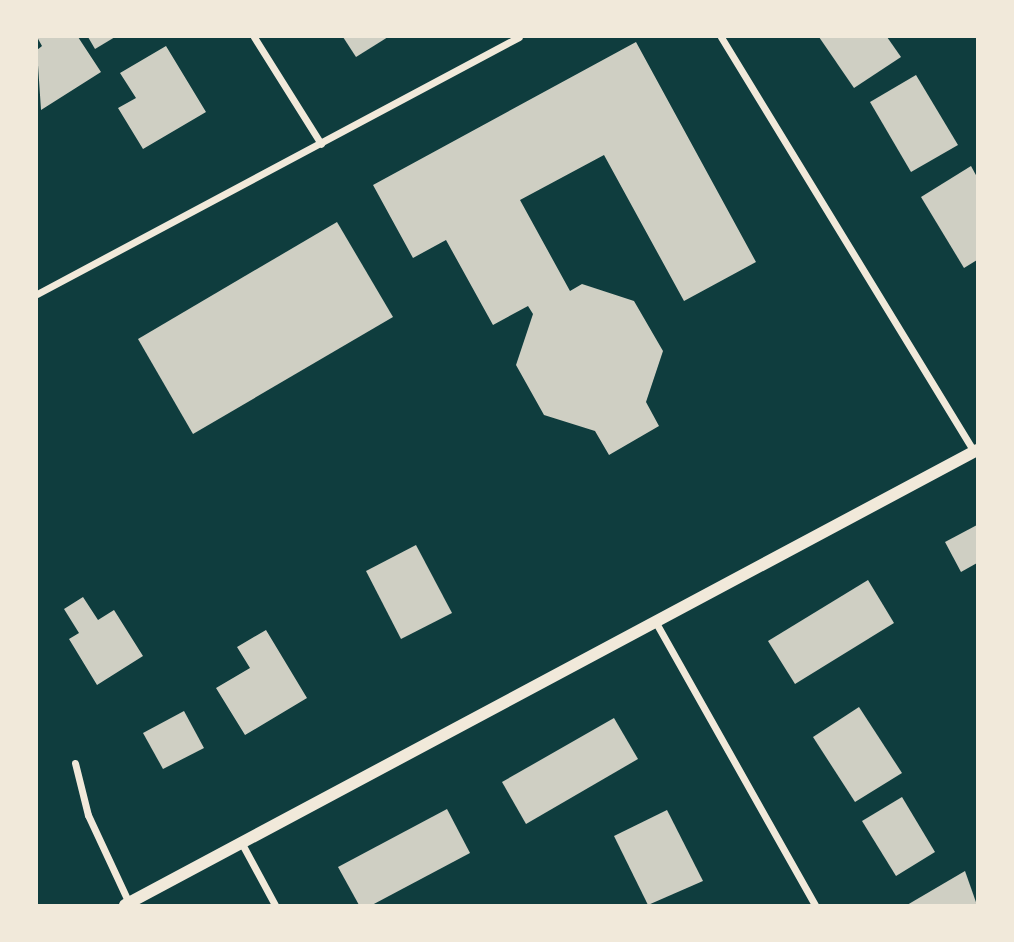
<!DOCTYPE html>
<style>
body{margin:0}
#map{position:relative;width:1014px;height:942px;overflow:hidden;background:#0f3d3e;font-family:Spectral,serif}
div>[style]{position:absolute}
.building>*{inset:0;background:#cfcfc3}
.minor>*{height:7px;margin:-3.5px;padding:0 3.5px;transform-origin:3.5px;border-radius:3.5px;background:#f1e9da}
.tertiary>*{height:12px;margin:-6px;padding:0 6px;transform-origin:6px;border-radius:6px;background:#f1e9da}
span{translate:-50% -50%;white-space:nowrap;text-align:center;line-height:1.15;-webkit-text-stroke:7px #f1e9da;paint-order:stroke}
.frame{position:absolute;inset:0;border:38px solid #f1e9da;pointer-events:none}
</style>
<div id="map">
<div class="building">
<div style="clip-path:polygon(37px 37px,78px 37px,101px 72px,41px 110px,37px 50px,42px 46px)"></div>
<div style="clip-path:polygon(88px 37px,115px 37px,95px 49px)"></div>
<div style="clip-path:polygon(343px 37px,388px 37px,356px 57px)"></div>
<div style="clip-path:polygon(819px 37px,887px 37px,901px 57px,854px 88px)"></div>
<div style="clip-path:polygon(636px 42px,756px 262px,684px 301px,604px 155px,520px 200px,570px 291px,582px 284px,634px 301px,663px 351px,646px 402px,659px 426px,609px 455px,595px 431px,544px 415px,516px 365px,533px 314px,528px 306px,493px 325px,446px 240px,413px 258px,373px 185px)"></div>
<div style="clip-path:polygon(166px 46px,206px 112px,143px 149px,118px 108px,136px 98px,120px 73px)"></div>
<div style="clip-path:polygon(916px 75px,958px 145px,911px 172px,870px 102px)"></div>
<div style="clip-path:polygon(971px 166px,977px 177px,977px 260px,964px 268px,921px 197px)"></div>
<div style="clip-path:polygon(337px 222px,393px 317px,193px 434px,138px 339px)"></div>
<div style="clip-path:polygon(977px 525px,977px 563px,961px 572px,945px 542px)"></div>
<div style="clip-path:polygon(416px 545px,452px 613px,401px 639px,366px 571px)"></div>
<div style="clip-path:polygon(868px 580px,894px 623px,795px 684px,768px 641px)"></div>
<div style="clip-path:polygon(83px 597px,98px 620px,114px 610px,143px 656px,97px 685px,69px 639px,79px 633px,64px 609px)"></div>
<div style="clip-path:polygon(266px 630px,307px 698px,245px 735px,216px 688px,250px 668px,237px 647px)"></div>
<div style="clip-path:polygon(859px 707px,902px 773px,855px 802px,813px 737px)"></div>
<div style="clip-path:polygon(184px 711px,204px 748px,163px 769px,143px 733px)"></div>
<div style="clip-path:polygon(614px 718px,638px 759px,526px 824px,502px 782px)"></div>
<div style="clip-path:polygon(902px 797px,935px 852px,896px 876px,862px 821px)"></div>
<div style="clip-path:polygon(447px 809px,470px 853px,372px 905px,359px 905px,338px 867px)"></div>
<div style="clip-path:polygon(667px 810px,703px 881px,648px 905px,614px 836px)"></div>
<div style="clip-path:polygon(965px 871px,977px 905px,907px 905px)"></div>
</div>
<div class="minor">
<div style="left:254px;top:37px;width:126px;rotate:57.9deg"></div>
<div style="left:721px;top:37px;width:486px;rotate:58.6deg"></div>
<div style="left:37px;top:294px;width:546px;rotate:-28.07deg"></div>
<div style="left:655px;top:621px;width:326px;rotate:60.6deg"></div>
<div style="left:75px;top:763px;width:54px;rotate:76deg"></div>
<div style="left:88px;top:815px;width:97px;rotate:65deg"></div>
<div style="left:241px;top:842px;width:72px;rotate:61.6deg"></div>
</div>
<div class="tertiary">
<div style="left:125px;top:905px;width:966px;rotate:-28.1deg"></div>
</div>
<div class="frame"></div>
</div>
